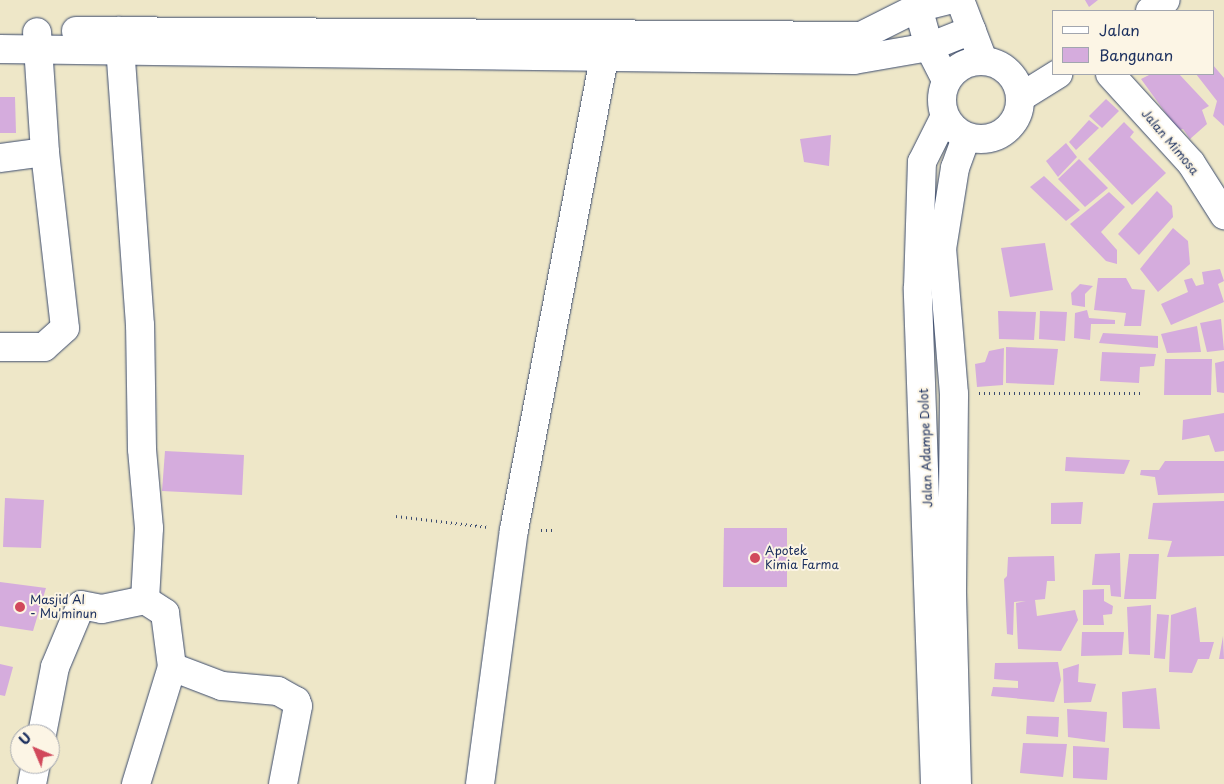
<!DOCTYPE html>
<style>
body{margin:0}
#map{position:relative;width:1224px;height:784px;overflow:hidden;background:#eee7c8;font-family:"Playpen Sans",sans-serif}
div>[style]{position:absolute}
.building>*{inset:0;background:#d5acdd}
.path>*{height:3px;margin-top:-1.5px;transform-origin:0;background:repeating-linear-gradient(90deg,#3b4b6e 0 1px,transparent 0 5px)}
.roads{filter:drop-shadow(0 0 1px #3b4b6e) drop-shadow(0 0 1px #3b4b6e)}
.minor>*{height:28px;margin:-14px;padding:0 14px;transform-origin:14px;border-radius:14px;background:#fff}
.highway>*{height:28px;margin:-14px;padding:0 14px;transform-origin:14px;border-radius:14px;background:#fff}
.highway>.ring{margin:-14px;padding:0;box-sizing:content-box;background:none;border:28px solid #fff;border-radius:50%}
.dots>*{width:14px;height:14px;translate:-50% -50%;box-sizing:border-box;border:2px solid #fcf5e5;border-radius:50%}
span{translate:-50% -50%;white-space:nowrap;text-align:center;line-height:1.15;-webkit-text-stroke:4px #fcf5e5;paint-order:stroke}
.street-label{font-size:12px;color:#1b2f5e}
.poi-label{font-size:12px;color:#1b2f5e}
.left{translate:0 -50%;text-align:left}
.legend{position:absolute;left:1052px;top:10px;width:162px;height:65px;box-sizing:border-box;background:#fcf5e5;border:1px solid #a2a6af;margin:0;padding:6px 9px;list-style:none;font-size:15px;color:#1b2f5e}
.legend li{display:flex;align-items:center;gap:10px;height:25px}
.legend b{width:25px;border:1px solid #a2a6af}
.north{position:absolute;left:10px;top:724px;width:50px;height:50px;box-sizing:border-box;background:#fcf5e5;border:1px solid #a2a6af;border-radius:50%;rotate:315deg;font-size:14px;font-weight:700;line-height:20px;text-align:center;color:#1b2f5e}
.north::after{content:'';display:block;margin:auto;width:18px;height:22px;background:#d1495b;clip-path:polygon(50% 0,100% 100%,50% 72%,0 100%)}
</style>
<div id="map">
<div class="building">
<div style="clip-path:polygon(1085px 0,1098px 0,1089px 7px)"></div>
<div style="clip-path:polygon(1213px 65px,1224px 78px,1224px 126px,1213px 116px,1217px 101px,1196px 74px,1213px 74px)"></div>
<div style="clip-path:polygon(1151px 74px,1179px 74px,1209px 106px,1202px 110px,1207px 124px,1190px 139px,1183px 129px,1178px 130px,1141px 79px)"></div>
<div style="clip-path:polygon(0 97px,15px 97px,16px 133px,0 133px)"></div>
<div style="clip-path:polygon(1106px 99px,1119px 111px,1102px 128px,1089px 116px)"></div>
<div style="clip-path:polygon(1089px 120px,1099px 128px,1076px 150px,1069px 142px)"></div>
<div style="clip-path:polygon(1124px 122px,1134px 132px,1130px 137px,1166px 173px,1132px 205px,1088px 159px)"></div>
<div style="clip-path:polygon(831px 135px,829px 166px,804px 162px,800px 139px)"></div>
<div style="clip-path:polygon(1066px 143px,1077px 157px,1058px 177px,1046px 161px)"></div>
<div style="clip-path:polygon(1079px 159px,1108px 188px,1085px 207px,1058px 179px)"></div>
<div style="clip-path:polygon(1044px 176px,1080px 210px,1066px 221px,1030px 187px)"></div>
<div style="clip-path:polygon(1157px 191px,1172px 206px,1173px 217px,1139px 255px,1118px 234px)"></div>
<div style="clip-path:polygon(1109px 192px,1125px 207px,1101px 232px,1117px 250px,1117px 264px,1106px 261px,1070px 224px)"></div>
<div style="clip-path:polygon(1173px 228px,1188px 241px,1190px 264px,1158px 292px,1140px 269px)"></div>
<div style="clip-path:polygon(1045px 243px,1053px 290px,1010px 297px,1001px 248px)"></div>
<div style="clip-path:polygon(1220px 269px,1224px 281px,1218px 284px,1224px 302px,1171px 325px,1161px 304px,1188px 292px,1184px 280px,1192px 278px,1196px 286px,1204px 284px,1202px 272px)"></div>
<div style="clip-path:polygon(1098px 278px,1126px 278px,1132px 289px,1145px 290px,1141px 326px,1124px 326px,1126px 313px,1094px 310px)"></div>
<div style="clip-path:polygon(1080px 284px,1093px 286px,1085px 294px,1085px 307px,1072px 305px,1071px 293px)"></div>
<div style="clip-path:polygon(1087px 310px,1089px 318px,1115px 320px,1115px 324px,1091px 324px,1090px 340px,1074px 338px,1075px 313px)"></div>
<div style="clip-path:polygon(998px 311px,1036px 312px,1034px 340px,999px 339px)"></div>
<div style="clip-path:polygon(1040px 311px,1067px 312px,1065px 341px,1039px 339px)"></div>
<div style="clip-path:polygon(1221px 319px,1224px 350px,1207px 352px,1200px 323px)"></div>
<div style="clip-path:polygon(1197px 326px,1201px 352px,1167px 353px,1161px 334px)"></div>
<div style="clip-path:polygon(1103px 333px,1158px 336px,1158px 348px,1099px 343px)"></div>
<div style="clip-path:polygon(1006px 347px,1058px 349px,1054px 385px,1006px 383px)"></div>
<div style="clip-path:polygon(1004px 348px,1003px 385px,977px 387px,975px 364px,985px 362px,989px 351px)"></div>
<div style="clip-path:polygon(1102px 352px,1156px 354px,1154px 366px,1140px 367px,1139px 383px,1100px 381px)"></div>
<div style="clip-path:polygon(1165px 359px,1212px 359px,1211px 395px,1164px 395px)"></div>
<div style="clip-path:polygon(1224px 361px,1224px 393px,1217px 392px,1215px 363px)"></div>
<div style="clip-path:polygon(1224px 413px,1224px 451px,1215px 452px,1209px 435px,1182px 440px,1183px 420px)"></div>
<div style="clip-path:polygon(165px 451px,244px 455px,242px 495px,162px 491px)"></div>
<div style="clip-path:polygon(1066px 457px,1130px 460px,1124px 474px,1065px 471px)"></div>
<div style="clip-path:polygon(1165px 461px,1224px 461px,1224px 493px,1158px 495px,1155px 477px,1140px 475px,1141px 470px,1159px 470px)"></div>
<div style="clip-path:polygon(5px 498px,44px 500px,41px 548px,3px 547px)"></div>
<div style="clip-path:polygon(1224px 501px,1224px 556px,1167px 557px,1172px 541px,1148px 539px,1153px 503px)"></div>
<div style="clip-path:polygon(1083px 502px,1081px 524px,1051px 524px,1051px 503px)"></div>
<div style="clip-path:polygon(724px 528px,787px 528px,787px 587px,723px 587px)"></div>
<div style="clip-path:polygon(1120px 553px,1121px 597px,1111px 596px,1110px 585px,1092px 585px,1095px 554px)"></div>
<div style="clip-path:polygon(1129px 554px,1159px 554px,1156px 599px,1124px 599px)"></div>
<div style="clip-path:polygon(1054px 556px,1055px 581px,1047px 581px,1045px 599px,1035px 600px,1037px 616px,1075px 610px,1078px 620px,1061px 651px,1018px 649px,1016px 603px,1026px 601px,1014px 602px,1013px 635px,1007px 634px,1004px 579px,1007px 576px,1008px 557px)"></div>
<div style="clip-path:polygon(0 582px,46px 588px,33px 631px,0 626px)"></div>
<div style="clip-path:polygon(1104px 589px,1104px 601px,1113px 606px,1112px 614px,1103px 615px,1104px 625px,1083px 625px,1083px 590px)"></div>
<div style="clip-path:polygon(1151px 605px,1150px 655px,1129px 654px,1127px 607px)"></div>
<div style="clip-path:polygon(1196px 607px,1200px 642px,1214px 642px,1209px 659px,1198px 659px,1192px 673px,1169px 672px,1171px 615px)"></div>
<div style="clip-path:polygon(1157px 614px,1169px 615px,1165px 659px,1154px 658px)"></div>
<div style="clip-path:polygon(1082px 632px,1124px 632px,1122px 655px,1081px 656px)"></div>
<div style="clip-path:polygon(1223px 636px,1224px 659px,1219px 659px)"></div>
<div style="clip-path:polygon(1058px 662px,1061px 680px,1054px 702px,991px 696px,993px 687px,1018px 688px,1018px 681px,994px 679px,995px 663px)"></div>
<div style="clip-path:polygon(0 664px,13px 667px,5px 696px,0 695px)"></div>
<div style="clip-path:polygon(1079px 664px,1078px 682px,1096px 684px,1091px 702px,1064px 703px,1063px 669px)"></div>
<div style="clip-path:polygon(1156px 688px,1160px 729px,1123px 728px,1122px 692px)"></div>
<div style="clip-path:polygon(1067px 709px,1107px 712px,1105px 742px,1068px 737px)"></div>
<div style="clip-path:polygon(1027px 716px,1059px 717px,1058px 737px,1026px 734px)"></div>
<div style="clip-path:polygon(1023px 743px,1067px 744px,1063px 777px,1020px 773px)"></div>
<div style="clip-path:polygon(1073px 746px,1109px 748px,1107px 780px,1073px 778px)"></div>
</div>
<div class="path">
<div style="left:979px;top:393px;width:164px"></div>
<div style="left:396px;top:516px;width:93px;rotate:6.8deg"></div>
<div style="left:541px;top:530px;width:15px"></div>
</div>
<div class="roads">
<div class="minor">
<div style="left:1150px;top:11px;width:19px;rotate:-35deg"></div>
<div style="left:76px;top:31px;width:785px;rotate:0.36deg"></div>
<div style="left:861px;top:36px;width:63px;rotate:-26.6deg"></div>
<div style="left:917px;top:8px;width:32px;rotate:-14deg"></div>
<div style="left:0;top:49px;width:854px;rotate:0.74deg"></div>
<div style="left:854px;top:60px;width:76px;rotate:-9.8deg"></div>
<div style="left:929px;top:47px;width:46px;rotate:-21.6deg"></div>
<div style="left:1110px;top:74px;width:120px;rotate:47.7deg"></div>
<div style="left:1191px;top:163px;width:62px;rotate:57.6deg"></div>
<div style="left:1021px;top:97px;width:44px;rotate:-31.9deg"></div>
<div style="left:0;top:158px;width:45px;rotate:-7.6deg"></div>
<div style="left:0;top:347px;width:44px"></div>
<div style="left:44px;top:347px;width:28px;rotate:-42deg"></div>
<div style="left:65px;top:328px;width:177px;rotate:-96.5deg"></div>
<div style="left:45px;top:152px;width:120px;rotate:-93.8deg"></div>
<div style="left:145px;top:600px;width:24px;rotate:33deg"></div>
<div style="left:165px;top:613px;width:54px;rotate:82.6deg"></div>
<div style="left:172px;top:667px;width:53px;rotate:20.8deg"></div>
<div style="left:222px;top:686px;width:56px;rotate:5.1deg"></div>
<div style="left:278px;top:691px;width:21px;rotate:29deg"></div>
<div style="left:296px;top:701px;width:5px;rotate:68deg"></div>
<div style="left:298px;top:706px;width:79px;rotate:100.9deg"></div>
<div style="left:42px;top:734px;width:68px;rotate:-79deg"></div>
<div style="left:55px;top:667px;width:67px;rotate:-67.2deg"></div>
<div style="left:81px;top:605px;width:21px;rotate:11deg"></div>
<div style="left:102px;top:609px;width:44px;rotate:-11.8deg"></div>
<div style="left:145px;top:600px;width:72px;rotate:-86.8deg"></div>
<div style="left:149px;top:528px;width:79px;rotate:-95.1deg"></div>
<div style="left:142px;top:449px;width:124px;rotate:-90.9deg"></div>
<div style="left:140px;top:325px;width:295px;rotate:-94.1deg"></div>
<div style="left:32px;top:784px;width:20px;rotate:-79deg"></div>
<div style="left:136px;top:784px;width:122px;rotate:-72.9deg"></div>
<div style="left:480px;top:784px;width:256px;rotate:-82.4deg"></div>
<div style="left:514px;top:530px;width:500px;rotate:-79.2deg"></div>
</div>
<div class="highway">
<div style="left:916px;top:0;width:49px;rotate:74.5deg"></div>
<div style="left:929px;top:47px;width:37px;rotate:63deg"></div>
<div style="left:960px;top:0;width:64px;rotate:69deg"></div>
<div class="ring" style="left:942px;top:61px;width:50px;height:50px"></div>
<div style="left:935px;top:784px;width:496px;rotate:-92deg"></div>
<div style="left:918px;top:288px;width:126px;rotate:-88.2deg"></div>
<div style="left:922px;top:162px;width:49px;rotate:-63.4deg"></div>
<div style="left:957px;top:784px;width:195px;rotate:-91.5deg"></div>
<div style="left:952px;top:589px;width:195px;rotate:-89.4deg"></div>
<div style="left:954px;top:394px;width:145px;rotate:-94.7deg"></div>
<div style="left:942px;top:249px;width:82px;rotate:-80.9deg"></div>
<div style="left:955px;top:168px;width:33px;rotate:-70deg"></div>
</div>
</div>
<div class="dots">
<div style="left:755px;top:558px;background:#d1495b"></div>
<div style="left:20px;top:607px;background:#d1495b"></div>
</div>
<div class="street-label">
<span style="left:1170px;top:142px;rotate:50deg">Jalan Mimosa</span>
<span style="left:926px;top:448px;rotate:-92deg">Jalan Adampe Dolot</span>
</div>
<div class="poi-label">
<span class="left" style="left:765px;top:558px">Apotek<br>Kimia Farma</span>
<span class="left" style="left:30px;top:607px">Masjid Al<br>- Mu'minun</span>
</div>
<ul class="legend">
<li><b style="height:6px;background:#fff"></b>Jalan</li>
<li><b style="height:14px;background:#d5acdd"></b>Bangunan</li>
</ul>
<div class="north">U</div>
</div>
